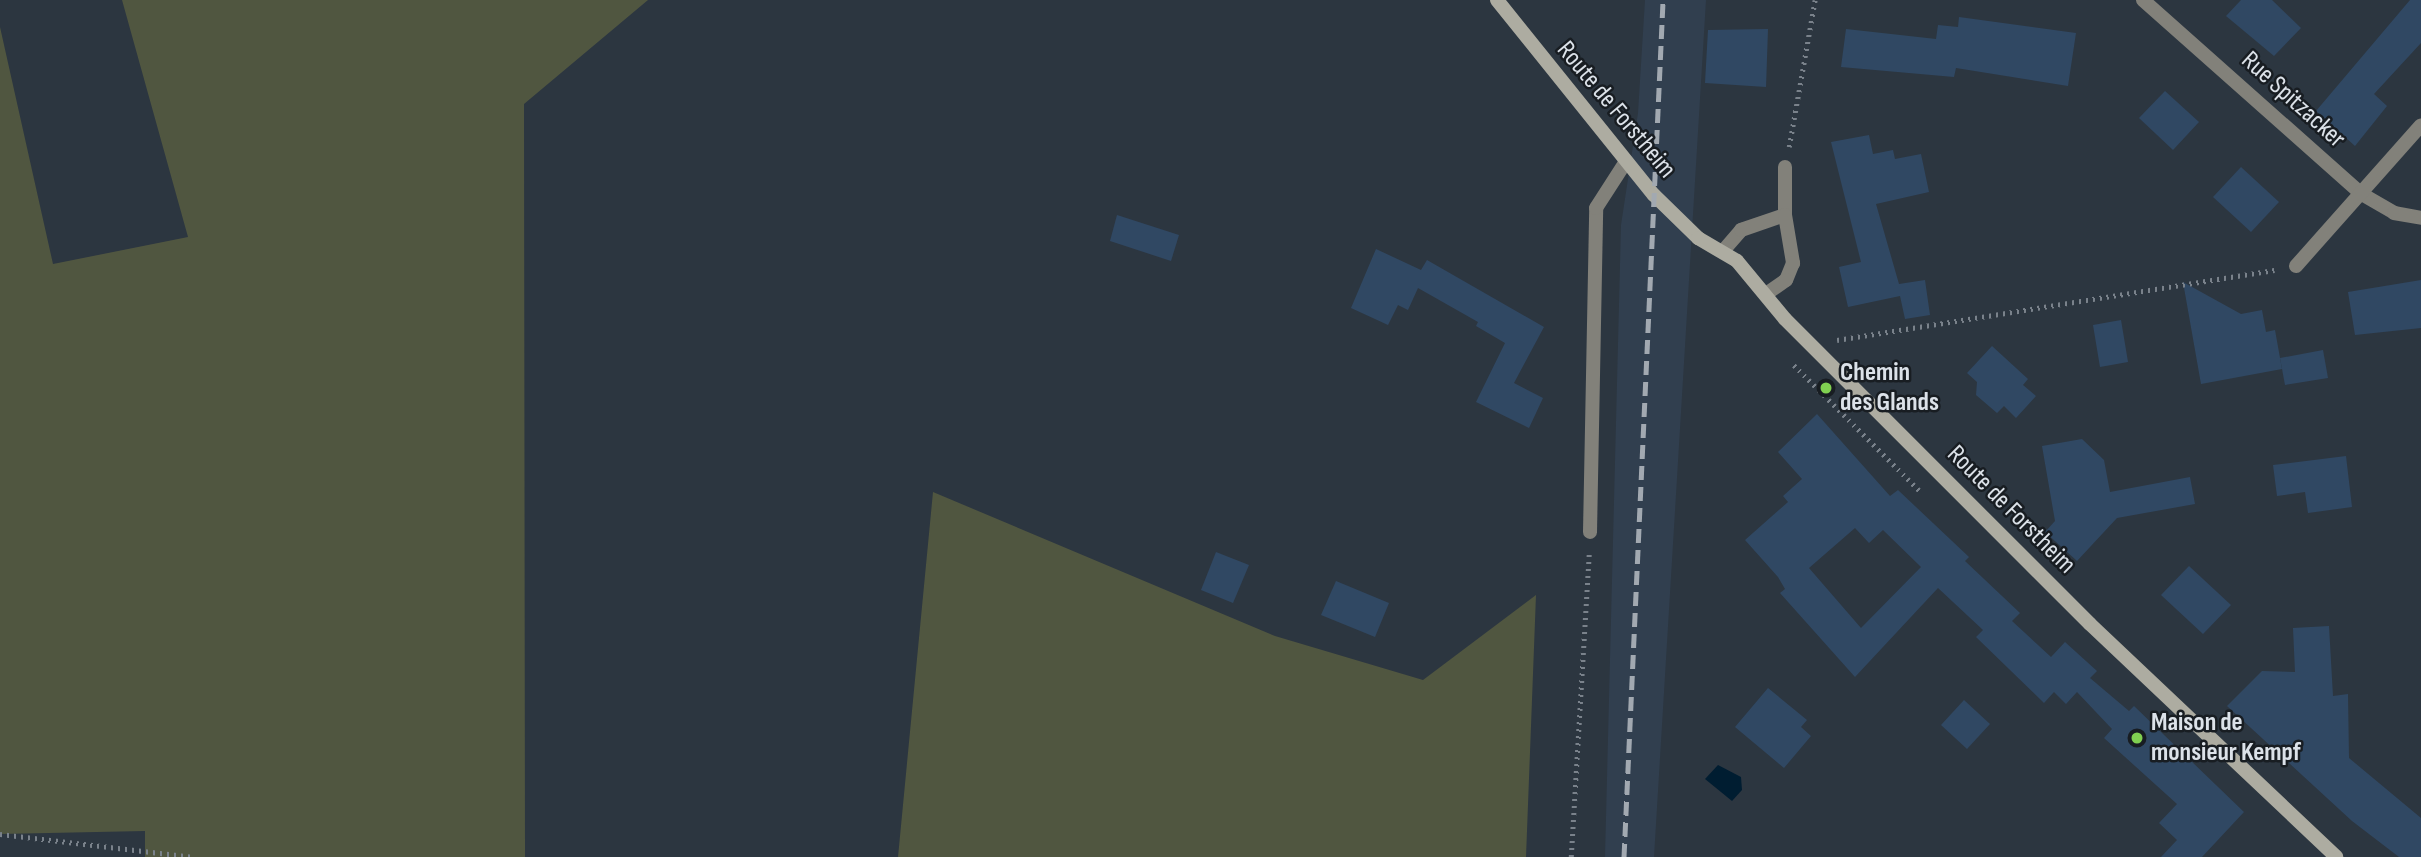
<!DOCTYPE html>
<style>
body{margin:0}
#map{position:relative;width:2421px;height:857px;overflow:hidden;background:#2c3640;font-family:"Sofia Sans Condensed",sans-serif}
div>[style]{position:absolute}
.built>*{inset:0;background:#313f4f}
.green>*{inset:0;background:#505640}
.water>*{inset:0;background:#001d31}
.building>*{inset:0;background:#304863}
.path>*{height:4.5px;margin-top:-2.25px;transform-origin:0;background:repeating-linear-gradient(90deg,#7a828b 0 2px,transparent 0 7px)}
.lane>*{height:14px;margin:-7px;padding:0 7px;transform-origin:7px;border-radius:7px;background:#82817a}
.street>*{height:14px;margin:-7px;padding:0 7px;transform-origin:7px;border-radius:7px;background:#82817a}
.secondary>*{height:14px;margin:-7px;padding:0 7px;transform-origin:7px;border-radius:7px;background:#adaca1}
.rail>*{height:5px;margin-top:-2.5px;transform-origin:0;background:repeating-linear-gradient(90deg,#a2a9b1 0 14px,transparent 0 21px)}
.dots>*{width:19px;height:19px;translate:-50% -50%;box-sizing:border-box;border:4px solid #181d22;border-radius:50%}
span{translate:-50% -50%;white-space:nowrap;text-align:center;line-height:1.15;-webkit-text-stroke:5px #181d22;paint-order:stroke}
.street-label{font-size:26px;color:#dce2e9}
.poi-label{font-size:26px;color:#dce2e9;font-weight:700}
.left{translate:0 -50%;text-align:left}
</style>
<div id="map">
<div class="built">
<div style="clip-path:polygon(1645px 0,1706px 0,1654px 857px,1605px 857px,1621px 225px,1638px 113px)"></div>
</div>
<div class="green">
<div style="clip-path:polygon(122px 0,648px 0,524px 104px,525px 857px,145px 857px,145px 831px,0 834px,0 27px,53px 264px,188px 237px)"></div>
<div style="clip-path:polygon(933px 492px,1275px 636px,1423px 680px,1536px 595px,1526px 857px,898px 857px)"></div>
</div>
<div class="water">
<div style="clip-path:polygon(1718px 765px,1741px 777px,1742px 790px,1732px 801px,1705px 779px)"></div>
</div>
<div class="building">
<div style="clip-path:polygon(2241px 0,2272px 0,2301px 28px,2274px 56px,2226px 16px)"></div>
<div style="clip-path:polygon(2410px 0,2421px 0,2421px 43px,2374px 94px,2387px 106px,2355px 146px,2316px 111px)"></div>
<div style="clip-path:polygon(1959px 17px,2076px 33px,2068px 86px,1956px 68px,1954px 77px,1841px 67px,1846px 29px,1936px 39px,1938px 25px,1958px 27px)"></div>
<div style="clip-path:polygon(1768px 29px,1766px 87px,1705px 83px,1708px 30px)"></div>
<div style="clip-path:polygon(2165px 91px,2199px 122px,2173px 150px,2139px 118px)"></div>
<div style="clip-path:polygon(1869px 135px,1873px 154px,1893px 150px,1895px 159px,1921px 154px,1929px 192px,1876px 204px,1899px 284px,1925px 280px,1930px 315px,1905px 319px,1900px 296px,1848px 307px,1839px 267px,1861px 262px,1831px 142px)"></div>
<div style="clip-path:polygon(2241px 167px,2279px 202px,2251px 232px,2213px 197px)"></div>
<div style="clip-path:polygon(1117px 215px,1179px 235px,1171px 261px,1110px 241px)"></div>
<div style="clip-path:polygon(1376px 249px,1421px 270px,1427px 260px,1544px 327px,1514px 383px,1543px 398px,1529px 428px,1476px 402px,1505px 343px,1476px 326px,1478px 322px,1418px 288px,1408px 310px,1398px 305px,1388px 325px,1351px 308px)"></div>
<div style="clip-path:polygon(2421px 280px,2421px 328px,2355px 335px,2348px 292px)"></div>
<div style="clip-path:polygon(2183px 282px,2241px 314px,2262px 310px,2266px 332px,2275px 330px,2282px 369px,2201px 384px)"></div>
<div style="clip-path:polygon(2121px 320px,2128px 362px,2100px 367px,2093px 325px)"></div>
<div style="clip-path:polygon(1992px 346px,2028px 379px,2023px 385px,2036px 396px,2016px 418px,2004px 406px,1997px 413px,1976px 395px,1977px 382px,1967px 373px)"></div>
<div style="clip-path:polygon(2323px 350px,2328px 378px,2285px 385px,2280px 358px)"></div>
<div style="clip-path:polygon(evenodd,1817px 414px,1890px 496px,1898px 490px,1969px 557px,1965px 561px,2020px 613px,2012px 621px,2051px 657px,2065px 642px,2097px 671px,2090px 678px,2129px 711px,2134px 706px,2244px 812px,2202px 857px,2161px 857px,2177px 840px,2159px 823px,2177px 804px,2104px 738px,2112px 729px,2077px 692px,2066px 704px,2054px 692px,2044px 703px,1976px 637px,1983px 630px,1938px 588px,1855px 677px,1780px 593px,1785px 589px,1778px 577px,1745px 540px,1788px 502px,1783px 496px,1802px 479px,1778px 452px,1817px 414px,1855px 528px,1869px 543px,1883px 530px,1921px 567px,1861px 628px,1809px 568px,1855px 528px)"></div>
<div style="clip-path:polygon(2082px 439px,2104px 460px,2110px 492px,2190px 477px,2195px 504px,2117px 518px,2077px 561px,2045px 532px,2055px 521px,2042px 446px)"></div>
<div style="clip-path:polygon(2346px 456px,2352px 507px,2308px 513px,2305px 492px,2277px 496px,2273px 465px)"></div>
<div style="clip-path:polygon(1216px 552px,1249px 565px,1233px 603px,1201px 590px)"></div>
<div style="clip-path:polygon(2189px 566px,2231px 605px,2203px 634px,2161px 595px)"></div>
<div style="clip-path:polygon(1336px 581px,1389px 603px,1375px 637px,1321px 615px)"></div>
<div style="clip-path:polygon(2329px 626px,2333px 696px,2348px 694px,2349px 758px,2421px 818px,2421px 857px,2399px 857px,2352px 821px,2227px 706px,2262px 671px,2295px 672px,2293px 628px)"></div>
<div style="clip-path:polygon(1768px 688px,1807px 720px,1801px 727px,1811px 736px,1784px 768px,1735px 727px)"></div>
<div style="clip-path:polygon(1964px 700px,1990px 724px,1967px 749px,1941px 725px)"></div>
</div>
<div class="path">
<div style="left:1789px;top:147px;width:149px;rotate:-80deg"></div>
<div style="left:1837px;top:340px;width:443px;rotate:-9.1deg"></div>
<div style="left:1794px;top:365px;width:180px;rotate:45deg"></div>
<div style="left:0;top:834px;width:193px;rotate:6.8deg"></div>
<div style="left:1571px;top:857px;width:304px;rotate:-86.6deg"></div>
</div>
<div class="lane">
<div style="left:1785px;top:167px;width:48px;rotate:90deg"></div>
<div style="left:1723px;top:251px;width:28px;rotate:-49deg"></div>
<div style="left:1741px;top:230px;width:46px;rotate:-18.8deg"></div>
<div style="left:1785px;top:215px;width:49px;rotate:80.5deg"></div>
<div style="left:1793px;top:263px;width:18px;rotate:112deg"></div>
<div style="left:1786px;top:280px;width:24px;rotate:145deg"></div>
</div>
<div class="street">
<div style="left:2143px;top:0;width:290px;rotate:41.6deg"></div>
<div style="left:2360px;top:193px;width:39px;rotate:30deg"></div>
<div style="left:2394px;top:213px;width:27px;rotate:10deg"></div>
<div style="left:2296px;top:266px;width:188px;rotate:-48.4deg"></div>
<div style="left:1590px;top:532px;width:324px;rotate:-88.9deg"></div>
<div style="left:1596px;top:208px;width:54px;rotate:-57.2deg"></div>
</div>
<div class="secondary">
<div style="left:1497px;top:0;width:250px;rotate:51.2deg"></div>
<div style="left:1654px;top:195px;width:62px;rotate:44.3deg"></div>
<div style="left:1698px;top:238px;width:45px;rotate:30.5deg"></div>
<div style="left:1737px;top:261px;width:75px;rotate:50.4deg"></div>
<div style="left:1785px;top:319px;width:431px;rotate:45deg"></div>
<div style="left:2090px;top:624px;width:339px;rotate:43.4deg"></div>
</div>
<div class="rail">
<div style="left:1624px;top:857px;width:858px;rotate:-87.39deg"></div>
</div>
<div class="dots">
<div style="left:1826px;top:388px;background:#80d051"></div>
<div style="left:2137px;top:738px;background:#80d051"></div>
</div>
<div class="street-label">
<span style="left:2293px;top:100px;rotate:42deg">Rue Spitzacker</span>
<span style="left:1616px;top:110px;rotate:50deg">Route de Forstheim</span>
<span style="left:2011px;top:510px;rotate:45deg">Route de Forstheim</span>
</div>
<div class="poi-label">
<span class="left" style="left:1840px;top:388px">Chemin<br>des Glands</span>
<span class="left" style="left:2151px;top:738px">Maison de<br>monsieur Kempf</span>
</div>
</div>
